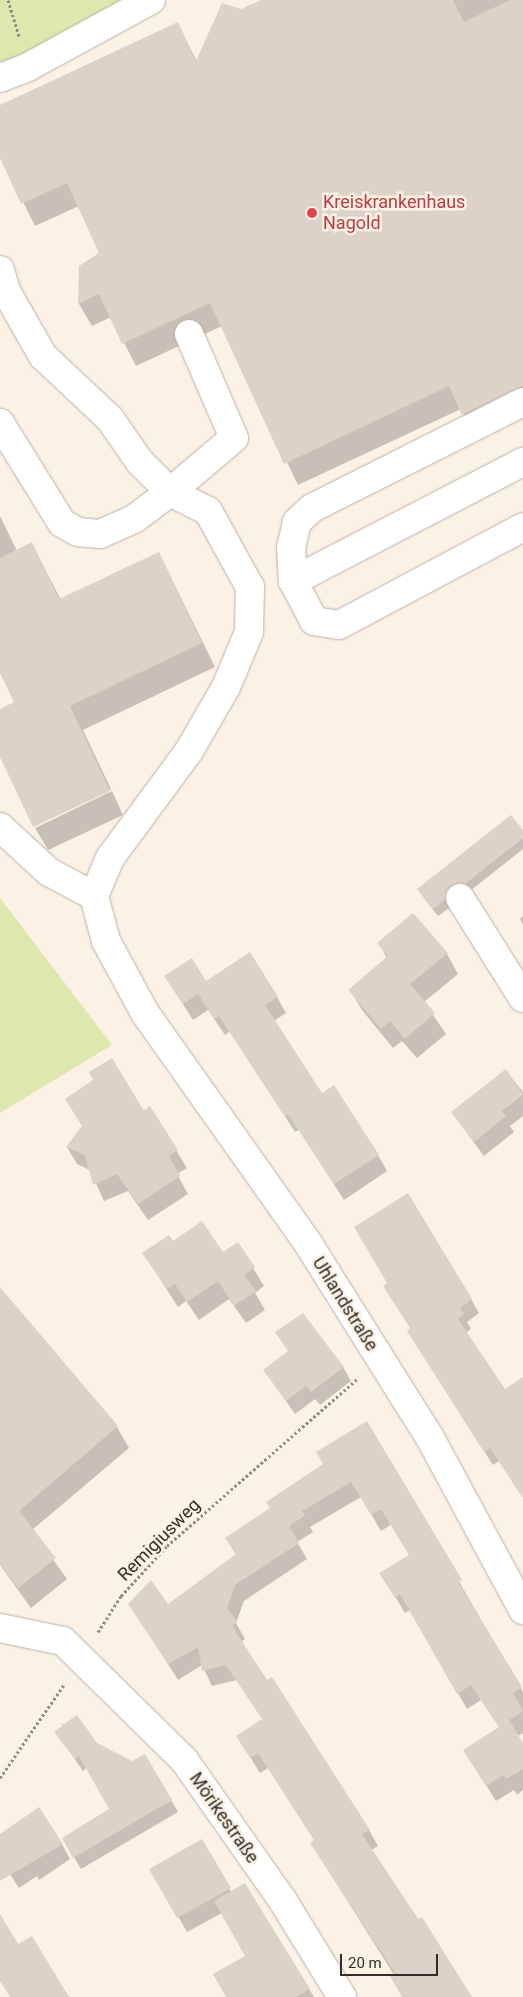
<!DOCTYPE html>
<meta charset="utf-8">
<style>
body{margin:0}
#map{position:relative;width:523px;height:1997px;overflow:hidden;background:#fbf1e5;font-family:Roboto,sans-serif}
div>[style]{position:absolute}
.green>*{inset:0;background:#dee7ad}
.shadow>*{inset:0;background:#0003}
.building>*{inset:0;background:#ddd2c7}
.path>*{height:3px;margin-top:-1.5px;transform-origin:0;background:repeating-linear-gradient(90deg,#918b83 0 2.5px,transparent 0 5px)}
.roads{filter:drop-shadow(0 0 1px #bbb1a6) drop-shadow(0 0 1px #bbb1a6)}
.minor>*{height:28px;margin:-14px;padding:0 14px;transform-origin:14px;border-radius:14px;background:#fff}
.dots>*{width:14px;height:14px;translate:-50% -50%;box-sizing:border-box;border:2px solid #fbf1e5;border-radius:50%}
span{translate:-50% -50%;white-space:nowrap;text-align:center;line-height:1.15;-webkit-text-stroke:5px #fbf1e5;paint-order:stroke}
.health-label{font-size:18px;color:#be3a42}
.left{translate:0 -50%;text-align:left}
.street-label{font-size:18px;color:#312d29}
.scale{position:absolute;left:340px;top:1954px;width:98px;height:22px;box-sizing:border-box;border:2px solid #312d29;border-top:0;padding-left:6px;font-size:15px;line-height:18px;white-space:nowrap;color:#312d29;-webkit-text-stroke:4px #fbf1e5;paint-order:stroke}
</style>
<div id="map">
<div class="green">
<div style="clip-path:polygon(0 0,121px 0,26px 72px,0 77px)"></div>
<div style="clip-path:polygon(0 898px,112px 1045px,0 1113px)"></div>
</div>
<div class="shadow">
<div style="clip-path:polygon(264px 0,523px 0,523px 413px,476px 437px,461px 409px,298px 485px,222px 326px,136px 366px,111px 317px,92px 326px,79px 304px,80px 267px,101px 253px,79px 206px,35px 226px,0 155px,0 106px,177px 23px,197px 61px,241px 11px)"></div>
<div style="clip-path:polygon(0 516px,17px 551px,32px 544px,61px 600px,159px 553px,215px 667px,83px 730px,111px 789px,34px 826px,0 754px,0 710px,15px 703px,0 670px)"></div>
<div style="clip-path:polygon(112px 791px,123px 815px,48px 850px,35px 828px)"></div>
<div style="clip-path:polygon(523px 832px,523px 849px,470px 891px,455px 892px,449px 908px,438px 916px,423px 897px)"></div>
<div style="clip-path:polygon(523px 916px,523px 925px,520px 919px)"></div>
<div style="clip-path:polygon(379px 943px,447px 954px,458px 974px,424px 1002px,446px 1034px,417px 1058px,402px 1041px,393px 1048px,362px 1010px,350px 990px,387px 958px)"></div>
<div style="clip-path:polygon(206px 982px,277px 997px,286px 1013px,274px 1021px,322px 1094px,378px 1155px,387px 1171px,344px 1200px,299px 1130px,295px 1132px,230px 1031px,225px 1035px,208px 1010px,193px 1020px,175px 992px)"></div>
<div style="clip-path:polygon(506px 1071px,523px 1092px,523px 1116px,510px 1126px,514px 1132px,484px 1156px,452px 1113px)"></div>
<div style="clip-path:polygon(150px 1108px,187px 1168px,177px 1174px,188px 1194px,148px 1220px,128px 1191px,104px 1201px,90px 1170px,77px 1164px,67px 1147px)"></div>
<div style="clip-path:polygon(172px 1243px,223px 1254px,238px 1243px,264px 1286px,255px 1293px,265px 1310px,246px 1323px,229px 1299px,199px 1320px,186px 1301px,178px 1307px,144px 1254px)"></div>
<div style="clip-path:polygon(0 1289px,117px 1427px,129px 1448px,32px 1530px,67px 1579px,31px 1608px,0 1565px)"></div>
<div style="clip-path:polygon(471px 1299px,479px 1313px,467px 1322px,471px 1329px,465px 1333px,504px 1391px,523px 1391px,523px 1490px,519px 1492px,499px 1461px,493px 1465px,408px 1331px)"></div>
<div style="clip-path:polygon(343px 1367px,351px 1381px,320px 1405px,315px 1399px,295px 1414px,265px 1371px)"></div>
<div style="clip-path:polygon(367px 1423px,523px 1692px,523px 1733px,518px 1736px,523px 1745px,523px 1790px,517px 1795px,514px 1790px,496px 1801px,474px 1766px,500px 1728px,481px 1700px,467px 1709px,410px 1610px,405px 1613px,381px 1573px,410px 1555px,392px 1524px,381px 1531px,361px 1497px,310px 1527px,313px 1532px,297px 1542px,307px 1559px,244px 1601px,236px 1623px,245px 1639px,241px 1642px,369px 1830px,378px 1846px,371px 1850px,471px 1997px,408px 1997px,321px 1859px,315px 1841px,268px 1768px,260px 1773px,247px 1752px,263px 1720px,237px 1680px,212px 1686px,202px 1665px,178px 1680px,130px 1604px,168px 1606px,236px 1555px,227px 1539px,271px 1509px,325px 1464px)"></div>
<div style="clip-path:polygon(56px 1732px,96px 1743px,132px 1763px,145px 1755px,178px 1812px,81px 1869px,63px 1839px,111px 1809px,87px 1767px,83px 1771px)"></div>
<div style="clip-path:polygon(0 1835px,62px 1844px,70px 1859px,39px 1880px,37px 1876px,19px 1888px,0 1859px)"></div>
<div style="clip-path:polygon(202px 1841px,231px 1892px,244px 1885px,314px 1997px,228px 1997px,246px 1957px,222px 1913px,187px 1932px,151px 1870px)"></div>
</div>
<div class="building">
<div style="clip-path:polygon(261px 0,453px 0,464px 22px,510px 0,523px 0,523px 387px,462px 415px,449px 386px,284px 464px,210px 303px,122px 344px,99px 294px,78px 304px,79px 266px,99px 253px,67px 183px,21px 204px,0 158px,0 105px,178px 22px,196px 61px,222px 3px,241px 9px)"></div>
<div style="clip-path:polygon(32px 542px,59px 599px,159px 552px,202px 643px,70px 706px,110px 791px,33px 827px,0 757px,0 709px,14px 702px,0 673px,0 558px)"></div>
<div style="clip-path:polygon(511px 815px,523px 830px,523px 838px,465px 884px,451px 885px,445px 900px,433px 909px,417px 889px)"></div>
<div style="clip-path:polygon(413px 913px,448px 953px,410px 984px,435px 1013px,405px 1039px,390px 1021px,381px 1029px,348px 990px,388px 956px,377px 943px)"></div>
<div style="clip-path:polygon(250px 952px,278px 997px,265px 1005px,322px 1093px,334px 1085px,379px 1155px,334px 1184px,288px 1114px,285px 1117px,219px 1016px,214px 1019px,198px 994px,183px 1004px,164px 976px,192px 958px,206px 981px)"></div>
<div style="clip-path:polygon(112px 1058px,144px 1111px,150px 1106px,178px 1150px,169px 1156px,180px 1176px,138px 1204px,117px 1174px,93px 1185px,85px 1155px,66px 1147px,82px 1126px,65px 1099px,93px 1080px,89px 1072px)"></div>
<div style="clip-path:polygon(506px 1069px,523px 1095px,502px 1111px,506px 1116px,474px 1142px,451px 1112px)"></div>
<div style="clip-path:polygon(408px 1193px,472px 1299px,460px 1308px,464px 1314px,458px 1319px,505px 1389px,523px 1377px,523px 1498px,490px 1448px,484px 1452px,407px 1331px,410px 1328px,383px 1286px,387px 1283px,354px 1227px)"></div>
<div style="clip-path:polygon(202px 1221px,223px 1252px,238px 1242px,255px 1267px,244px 1275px,256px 1291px,234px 1306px,218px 1281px,187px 1302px,175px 1284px,167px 1289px,142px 1253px,169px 1235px,173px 1241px)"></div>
<div style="clip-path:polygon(0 1287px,118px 1426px,19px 1511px,56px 1558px,18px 1588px,0 1564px)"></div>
<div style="clip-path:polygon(303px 1313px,344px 1367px,311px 1392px,306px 1386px,286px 1401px,263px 1370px,288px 1351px,275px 1332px)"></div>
<div style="clip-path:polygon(367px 1421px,462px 1580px,458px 1582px,522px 1687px,513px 1693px,523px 1711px,509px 1720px,523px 1743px,523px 1769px,506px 1779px,504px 1775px,486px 1786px,463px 1750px,499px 1727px,471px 1685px,457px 1694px,400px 1594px,395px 1598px,379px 1573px,409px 1555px,381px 1509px,371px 1515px,351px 1482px,302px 1511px,305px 1515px,289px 1526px,299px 1543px,235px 1585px,227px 1608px,237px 1622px,232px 1626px,267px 1680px,272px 1677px,370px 1830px,362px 1834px,418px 1919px,422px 1917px,472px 1997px,402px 1997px,390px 1976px,395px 1973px,310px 1843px,314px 1840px,258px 1753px,250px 1758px,236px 1736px,262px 1719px,226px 1665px,202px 1671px,198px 1647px,168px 1664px,128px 1604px,151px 1580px,168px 1604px,236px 1554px,225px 1538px,270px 1508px,266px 1502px,323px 1464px,316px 1452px)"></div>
<div style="clip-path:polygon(77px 1715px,97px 1743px,132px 1761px,145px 1754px,172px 1800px,73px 1858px,62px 1838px,109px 1809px,79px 1756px,75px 1759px,54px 1732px,62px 1726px,61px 1723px,64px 1724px)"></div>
<div style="clip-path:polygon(39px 1807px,63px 1844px,0 1881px,0 1834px)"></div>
<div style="clip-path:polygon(202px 1839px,231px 1888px,177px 1918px,149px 1869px)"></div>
<div style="clip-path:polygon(245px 1883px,310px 1989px,296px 1997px,226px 1997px,213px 1974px,245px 1956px,214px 1901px)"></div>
<div style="clip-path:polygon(0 1914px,18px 1944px,32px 1936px,69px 1997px,10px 1997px,0 1981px)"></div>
</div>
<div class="path">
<div style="left:8px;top:0;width:39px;rotate:73deg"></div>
<div style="left:98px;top:1632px;width:43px;rotate:-57.4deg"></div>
<div style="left:121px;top:1596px;width:68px;rotate:-47.4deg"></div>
<div style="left:167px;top:1546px;width:253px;rotate:-41.3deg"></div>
<div style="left:0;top:1778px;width:115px;rotate:-55.6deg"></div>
</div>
<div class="roads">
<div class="minor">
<div style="left:0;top:78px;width:30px;rotate:-21deg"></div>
<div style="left:28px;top:67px;width:140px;rotate:-28.6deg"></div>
<div style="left:0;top:270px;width:22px;rotate:74deg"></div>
<div style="left:6px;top:291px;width:75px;rotate:60.4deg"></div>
<div style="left:43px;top:356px;width:92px;rotate:43.2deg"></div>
<div style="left:110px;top:419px;width:52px;rotate:55.1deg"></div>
<div style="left:140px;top:462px;width:42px;rotate:45deg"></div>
<div style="left:170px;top:492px;width:45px;rotate:143.1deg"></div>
<div style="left:134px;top:519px;width:37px;rotate:156deg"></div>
<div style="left:100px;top:534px;width:22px;rotate:-175deg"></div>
<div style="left:78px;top:532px;width:18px;rotate:-151deg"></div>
<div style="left:62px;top:523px;width:118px;rotate:-121.8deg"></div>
<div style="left:189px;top:334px;width:113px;rotate:66.6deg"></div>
<div style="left:234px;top:438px;width:84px;rotate:139.8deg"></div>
<div style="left:170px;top:492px;width:42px;rotate:26.6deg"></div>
<div style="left:208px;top:511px;width:87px;rotate:61.1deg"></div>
<div style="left:250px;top:587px;width:45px;rotate:91.3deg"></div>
<div style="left:249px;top:632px;width:60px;rotate:112.7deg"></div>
<div style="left:226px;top:687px;width:74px;rotate:120deg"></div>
<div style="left:189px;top:751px;width:133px;rotate:126.4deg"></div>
<div style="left:110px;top:858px;width:41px;rotate:112.8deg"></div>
<div style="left:94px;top:896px;width:47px;rotate:75.1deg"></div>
<div style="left:106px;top:941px;width:82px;rotate:61.6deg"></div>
<div style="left:145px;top:1013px;width:284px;rotate:54.7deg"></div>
<div style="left:309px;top:1245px;width:226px;rotate:57.9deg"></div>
<div style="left:429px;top:1436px;width:198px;rotate:61.6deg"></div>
<div style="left:523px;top:402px;width:236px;rotate:153.3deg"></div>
<div style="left:312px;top:508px;width:21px;rotate:137deg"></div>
<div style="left:297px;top:522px;width:26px;rotate:103deg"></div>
<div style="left:291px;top:547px;width:34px;rotate:87deg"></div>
<div style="left:293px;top:581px;width:45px;rotate:62.3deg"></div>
<div style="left:314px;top:621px;width:25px;rotate:9deg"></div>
<div style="left:339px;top:625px;width:208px;rotate:-28deg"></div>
<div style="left:293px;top:581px;width:259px;rotate:-27.4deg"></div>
<div style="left:0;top:827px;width:67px;rotate:42.6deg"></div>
<div style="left:49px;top:872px;width:51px;rotate:28.1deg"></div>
<div style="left:460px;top:898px;width:118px;rotate:57.8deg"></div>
<div style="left:0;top:1628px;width:64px;rotate:11.7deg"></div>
<div style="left:63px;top:1641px;width:170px;rotate:44.5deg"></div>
<div style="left:184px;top:1760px;width:172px;rotate:54.9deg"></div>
<div style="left:283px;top:1901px;width:113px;rotate:58.4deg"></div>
</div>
</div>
<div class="dots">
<div style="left:312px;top:213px;background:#e0444e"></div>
</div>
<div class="health-label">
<span class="left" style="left:323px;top:213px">Kreiskrankenhaus<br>Nagold</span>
</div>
<div class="street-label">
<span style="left:345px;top:1304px;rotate:58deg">Uhlandstraße</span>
<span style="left:159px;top:1540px;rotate:-45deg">Remigiusweg</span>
<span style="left:224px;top:1818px;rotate:55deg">Mörikestraße</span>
</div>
<div class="scale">20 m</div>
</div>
